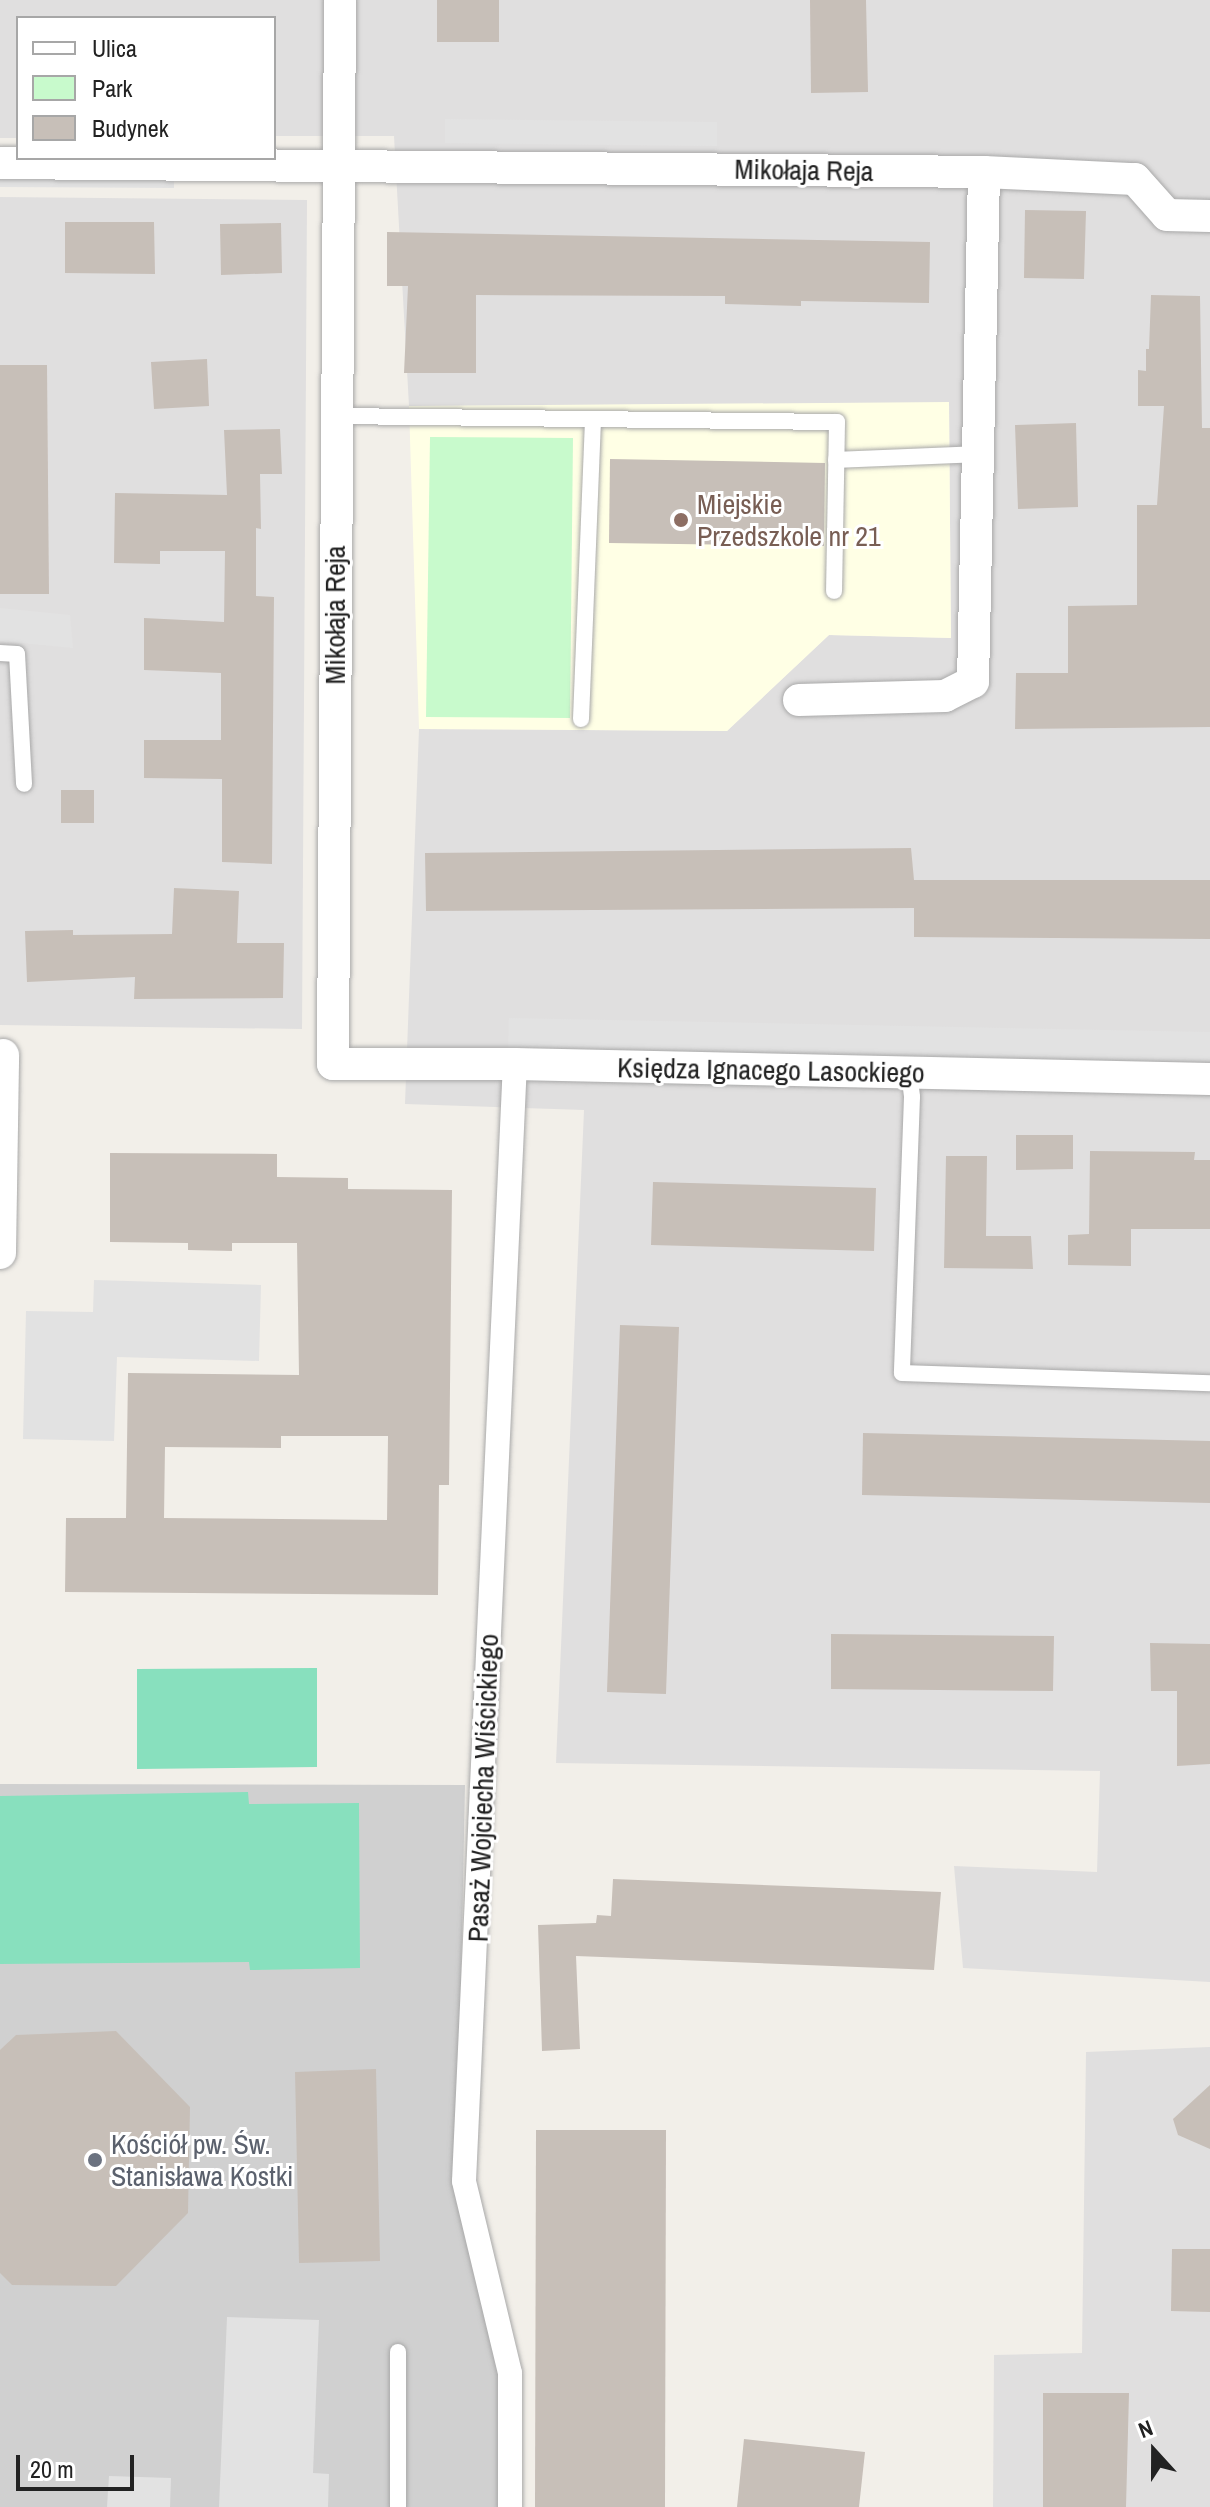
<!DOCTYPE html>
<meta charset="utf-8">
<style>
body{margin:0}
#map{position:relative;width:1210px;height:2507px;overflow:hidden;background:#f2efe9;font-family:"Archivo Narrow",sans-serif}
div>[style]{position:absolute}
.residential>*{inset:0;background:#e0dfdf}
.education>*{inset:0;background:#ffffe5}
.religious>*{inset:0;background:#d0d0d0}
.park>*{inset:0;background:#c8facc}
.pitch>*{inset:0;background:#88e0be}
.parking>*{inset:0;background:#e2e2e2}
.building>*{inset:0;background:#c7bfb8}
.roads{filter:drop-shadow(0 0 2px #a9a9a9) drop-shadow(0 0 2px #a9a9a9)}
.service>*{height:16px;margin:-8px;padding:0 8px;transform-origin:8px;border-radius:8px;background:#fff}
.pedestrian>*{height:24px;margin:-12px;padding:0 12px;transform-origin:12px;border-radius:12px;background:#fff}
.minor>*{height:32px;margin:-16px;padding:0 16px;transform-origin:16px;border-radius:16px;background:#fff}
.dots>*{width:22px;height:22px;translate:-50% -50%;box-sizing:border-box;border:4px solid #fff;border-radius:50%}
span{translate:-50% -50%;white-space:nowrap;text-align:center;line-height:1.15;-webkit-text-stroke:6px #fff;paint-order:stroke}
.street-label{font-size:28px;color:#222}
.education-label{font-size:28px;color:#785e54}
.left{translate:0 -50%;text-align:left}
.worship-label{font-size:28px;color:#5b616d}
.legend{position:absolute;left:16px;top:16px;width:260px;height:144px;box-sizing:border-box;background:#fff;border:2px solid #a7a7a7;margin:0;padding:10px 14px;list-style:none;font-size:24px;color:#222}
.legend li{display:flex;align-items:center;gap:16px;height:40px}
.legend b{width:40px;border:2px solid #a7a7a7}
.north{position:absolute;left:1114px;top:2411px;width:80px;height:80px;-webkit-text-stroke:6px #fff;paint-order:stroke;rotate:339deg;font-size:22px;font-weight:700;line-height:32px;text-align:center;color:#222}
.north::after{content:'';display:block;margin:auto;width:28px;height:36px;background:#222;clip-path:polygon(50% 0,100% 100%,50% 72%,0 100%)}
.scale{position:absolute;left:16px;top:2455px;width:118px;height:36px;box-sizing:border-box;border:4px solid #222;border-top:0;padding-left:10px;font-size:24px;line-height:28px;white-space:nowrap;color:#222;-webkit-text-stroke:6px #fff;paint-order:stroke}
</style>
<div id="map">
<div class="residential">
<div style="clip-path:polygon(0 0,1210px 0,1210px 1982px,963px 1968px,954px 1866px,1097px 1872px,1100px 1771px,556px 1763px,584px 1110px,405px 1104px,419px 729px,727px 731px,829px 635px,951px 638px,949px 403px,409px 406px,394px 136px,274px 136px,274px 18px,18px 18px,18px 138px,0 138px)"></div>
<div style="clip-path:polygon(0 197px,307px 200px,302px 1029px,0 1025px)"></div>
<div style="clip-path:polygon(1210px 2047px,1210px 2507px,993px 2507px,994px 2355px,1082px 2353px,1086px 2052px)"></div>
</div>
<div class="education">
<div style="clip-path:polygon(949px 402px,951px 638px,829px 635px,727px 731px,419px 729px,409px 406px)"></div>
</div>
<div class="religious">
<div style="clip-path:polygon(0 1784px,465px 1785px,459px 2083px,499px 2377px,500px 2507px,0 2507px)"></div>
</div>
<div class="park">
<div style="clip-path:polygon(430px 437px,573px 438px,570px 718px,426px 717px)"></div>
</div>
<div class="pitch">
<div style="clip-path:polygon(317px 1668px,317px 1767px,137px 1769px,137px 1669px)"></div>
<div style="clip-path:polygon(248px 1792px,249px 1804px,359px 1803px,360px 1968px,250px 1970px,249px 1962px,0 1964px,0 1796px)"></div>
</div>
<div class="parking">
<div style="clip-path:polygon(445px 119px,717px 122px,717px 146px,445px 143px)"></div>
<div style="clip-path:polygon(0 175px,174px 176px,174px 188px,0 187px)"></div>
<div style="clip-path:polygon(0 608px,70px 615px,73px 648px,0 641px)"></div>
<div style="clip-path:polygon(509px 1018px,1210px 1032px,1210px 1062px,508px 1050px)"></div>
<div style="clip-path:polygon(94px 1280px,261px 1285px,259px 1361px,117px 1357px,114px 1441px,23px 1439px,26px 1311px,93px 1312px)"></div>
<div style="clip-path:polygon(227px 2317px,319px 2320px,313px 2473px,329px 2474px,328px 2507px,219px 2507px)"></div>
<div style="clip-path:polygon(109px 2476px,171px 2478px,170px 2507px,107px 2507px)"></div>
</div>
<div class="building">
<div style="clip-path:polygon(437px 0,499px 0,499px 42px,437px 42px)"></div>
<div style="clip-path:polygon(810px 0,866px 0,868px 92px,811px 93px)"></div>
<div style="clip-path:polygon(1025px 210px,1086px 211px,1084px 279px,1024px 278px)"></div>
<div style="clip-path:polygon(65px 222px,154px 222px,155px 274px,65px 273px)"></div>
<div style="clip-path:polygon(281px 223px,282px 273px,221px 275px,220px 224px)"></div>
<div style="clip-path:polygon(387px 232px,930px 242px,929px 303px,801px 301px,801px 306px,725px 304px,725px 296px,476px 295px,476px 373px,404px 373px,408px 286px,387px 286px)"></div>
<div style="clip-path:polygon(1151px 295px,1200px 296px,1202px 428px,1210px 428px,1210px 727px,1015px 729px,1016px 673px,1068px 673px,1068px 606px,1137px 605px,1137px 505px,1157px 505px,1164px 406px,1138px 406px,1138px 370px,1146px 371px,1146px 349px,1149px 349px)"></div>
<div style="clip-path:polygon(207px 359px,209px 406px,154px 409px,151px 362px)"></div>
<div style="clip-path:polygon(0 365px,47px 365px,49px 594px,0 594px)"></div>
<div style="clip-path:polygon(1076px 423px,1078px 507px,1018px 509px,1015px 425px)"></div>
<div style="clip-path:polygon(280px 429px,282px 474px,260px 474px,261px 529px,256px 528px,256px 596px,274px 597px,272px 864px,222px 862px,222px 779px,144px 778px,144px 740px,221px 740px,221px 673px,144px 670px,144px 618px,224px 622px,225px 551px,160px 551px,160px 564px,114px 563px,115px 493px,227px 495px,224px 430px)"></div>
<div style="clip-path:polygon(610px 459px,825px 463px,824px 546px,609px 543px)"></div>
<div style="clip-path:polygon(61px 790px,94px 790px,94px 823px,61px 823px)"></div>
<div style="clip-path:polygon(911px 848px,914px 880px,1210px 880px,1210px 939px,914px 937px,914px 908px,426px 911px,425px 853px)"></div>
<div style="clip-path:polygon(174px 888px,239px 891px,237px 943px,284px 943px,283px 998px,134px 999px,135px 977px,27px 982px,25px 931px,73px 930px,73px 935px,172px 934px)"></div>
<div style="clip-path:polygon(1016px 1135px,1073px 1135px,1073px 1169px,1016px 1170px)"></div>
<div style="clip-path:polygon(1090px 1151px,1195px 1152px,1194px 1160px,1210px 1160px,1210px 1229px,1131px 1229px,1131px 1266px,1068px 1265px,1068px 1235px,1089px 1234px)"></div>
<div style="clip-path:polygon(evenodd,110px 1153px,277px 1154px,277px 1177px,348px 1178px,348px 1189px,452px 1190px,449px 1485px,439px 1485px,438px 1595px,65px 1592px,66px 1518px,126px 1518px,128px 1373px,299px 1375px,297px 1243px,232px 1243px,232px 1251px,188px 1250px,188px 1243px,110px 1242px,110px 1153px,281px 1436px,388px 1436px,387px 1520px,164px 1518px,165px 1447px,281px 1448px,281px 1436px)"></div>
<div style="clip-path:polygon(946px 1156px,987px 1156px,986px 1236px,1031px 1236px,1033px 1269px,944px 1268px)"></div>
<div style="clip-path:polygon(653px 1182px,876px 1188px,874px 1251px,651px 1245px)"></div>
<div style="clip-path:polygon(620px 1325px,679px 1327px,666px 1694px,607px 1692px)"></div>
<div style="clip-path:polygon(863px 1433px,1210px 1441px,1210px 1503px,862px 1495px)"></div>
<div style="clip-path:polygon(831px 1634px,1054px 1636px,1053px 1691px,831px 1689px)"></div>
<div style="clip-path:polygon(1150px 1643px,1210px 1644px,1210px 1764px,1177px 1766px,1177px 1691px,1151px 1691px)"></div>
<div style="clip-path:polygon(613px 1879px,941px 1892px,934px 1970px,576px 1956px,580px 2049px,542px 2051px,538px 1925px,596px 1923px,597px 1915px,611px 1916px)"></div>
<div style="clip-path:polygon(116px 2031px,190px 2107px,188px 2213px,116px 2286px,12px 2285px,0 2273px,0 2050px,16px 2035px)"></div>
<div style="clip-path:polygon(376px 2069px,380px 2261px,299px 2263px,295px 2072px)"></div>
<div style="clip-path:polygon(1210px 2085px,1210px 2149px,1178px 2135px,1173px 2119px)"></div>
<div style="clip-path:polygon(536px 2130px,666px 2130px,665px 2507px,535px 2507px)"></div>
<div style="clip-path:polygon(1172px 2249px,1210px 2249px,1210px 2312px,1171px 2311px)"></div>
<div style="clip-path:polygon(1043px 2393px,1129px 2393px,1126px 2507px,1043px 2507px)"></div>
<div style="clip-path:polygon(744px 2439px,865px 2452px,859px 2507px,737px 2507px)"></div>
</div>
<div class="roads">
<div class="service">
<div style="left:336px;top:416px;width:501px;rotate:0.69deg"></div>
<div style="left:837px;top:422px;width:169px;rotate:91deg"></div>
<div style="left:836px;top:460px;width:143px;rotate:-2.4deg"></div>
<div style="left:0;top:653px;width:17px;rotate:3deg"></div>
<div style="left:17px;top:654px;width:130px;rotate:86.9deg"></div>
<div style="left:581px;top:719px;width:300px;rotate:-87.7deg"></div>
<div style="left:909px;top:1072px;width:25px;rotate:83deg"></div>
<div style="left:912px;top:1097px;width:276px;rotate:92.1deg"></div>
<div style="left:902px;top:1373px;width:308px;rotate:1.9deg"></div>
<div style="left:398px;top:2507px;width:155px;rotate:-90deg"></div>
</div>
<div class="pedestrian">
<div style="left:510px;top:2507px;width:134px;rotate:-90deg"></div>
<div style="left:510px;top:2373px;width:197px;rotate:-103.5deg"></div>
<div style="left:464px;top:2181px;width:1118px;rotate:-87.39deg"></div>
</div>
<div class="minor">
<div style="left:340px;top:0;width:1064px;rotate:90.38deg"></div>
<div style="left:333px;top:1064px;width:182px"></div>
<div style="left:515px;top:1064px;width:695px;rotate:1.24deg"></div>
<div style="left:0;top:163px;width:984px;rotate:0.52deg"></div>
<div style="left:799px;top:700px;width:146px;rotate:-1.6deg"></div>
<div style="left:945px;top:696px;width:31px;rotate:-27deg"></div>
<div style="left:973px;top:682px;width:510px;rotate:-88.76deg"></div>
<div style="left:984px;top:172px;width:151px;rotate:2.7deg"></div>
<div style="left:1135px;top:179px;width:48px;rotate:48.4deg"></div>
<div style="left:1167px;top:215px;width:43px;rotate:1.3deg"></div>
<div style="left:0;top:1253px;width:198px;rotate:-89.1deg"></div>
</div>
</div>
<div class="dots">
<div style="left:681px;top:520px;background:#8d6e63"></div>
<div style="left:95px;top:2160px;background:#6b7280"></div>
</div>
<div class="street-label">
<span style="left:804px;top:170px;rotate:1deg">Mikołaja Reja</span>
<span style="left:335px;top:615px;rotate:-90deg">Mikołaja Reja</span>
<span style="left:771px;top:1070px;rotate:1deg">Księdza Ignacego Lasockiego</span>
<span style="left:483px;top:1788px;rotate:-88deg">Pasaż Wojciecha Wiścickiego</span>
</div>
<div class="education-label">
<span class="left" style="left:697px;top:520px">Miejskie<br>Przedszkole nr 21</span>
</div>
<div class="worship-label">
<span class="left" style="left:111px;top:2160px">Kościół pw. Św.<br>Stanisława Kostki</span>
</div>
<ul class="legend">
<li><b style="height:10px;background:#fff"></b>Ulica</li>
<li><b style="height:22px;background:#c8facc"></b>Park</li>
<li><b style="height:22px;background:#c7bfb8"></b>Budynek</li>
</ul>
<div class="north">N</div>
<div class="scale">20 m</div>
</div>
